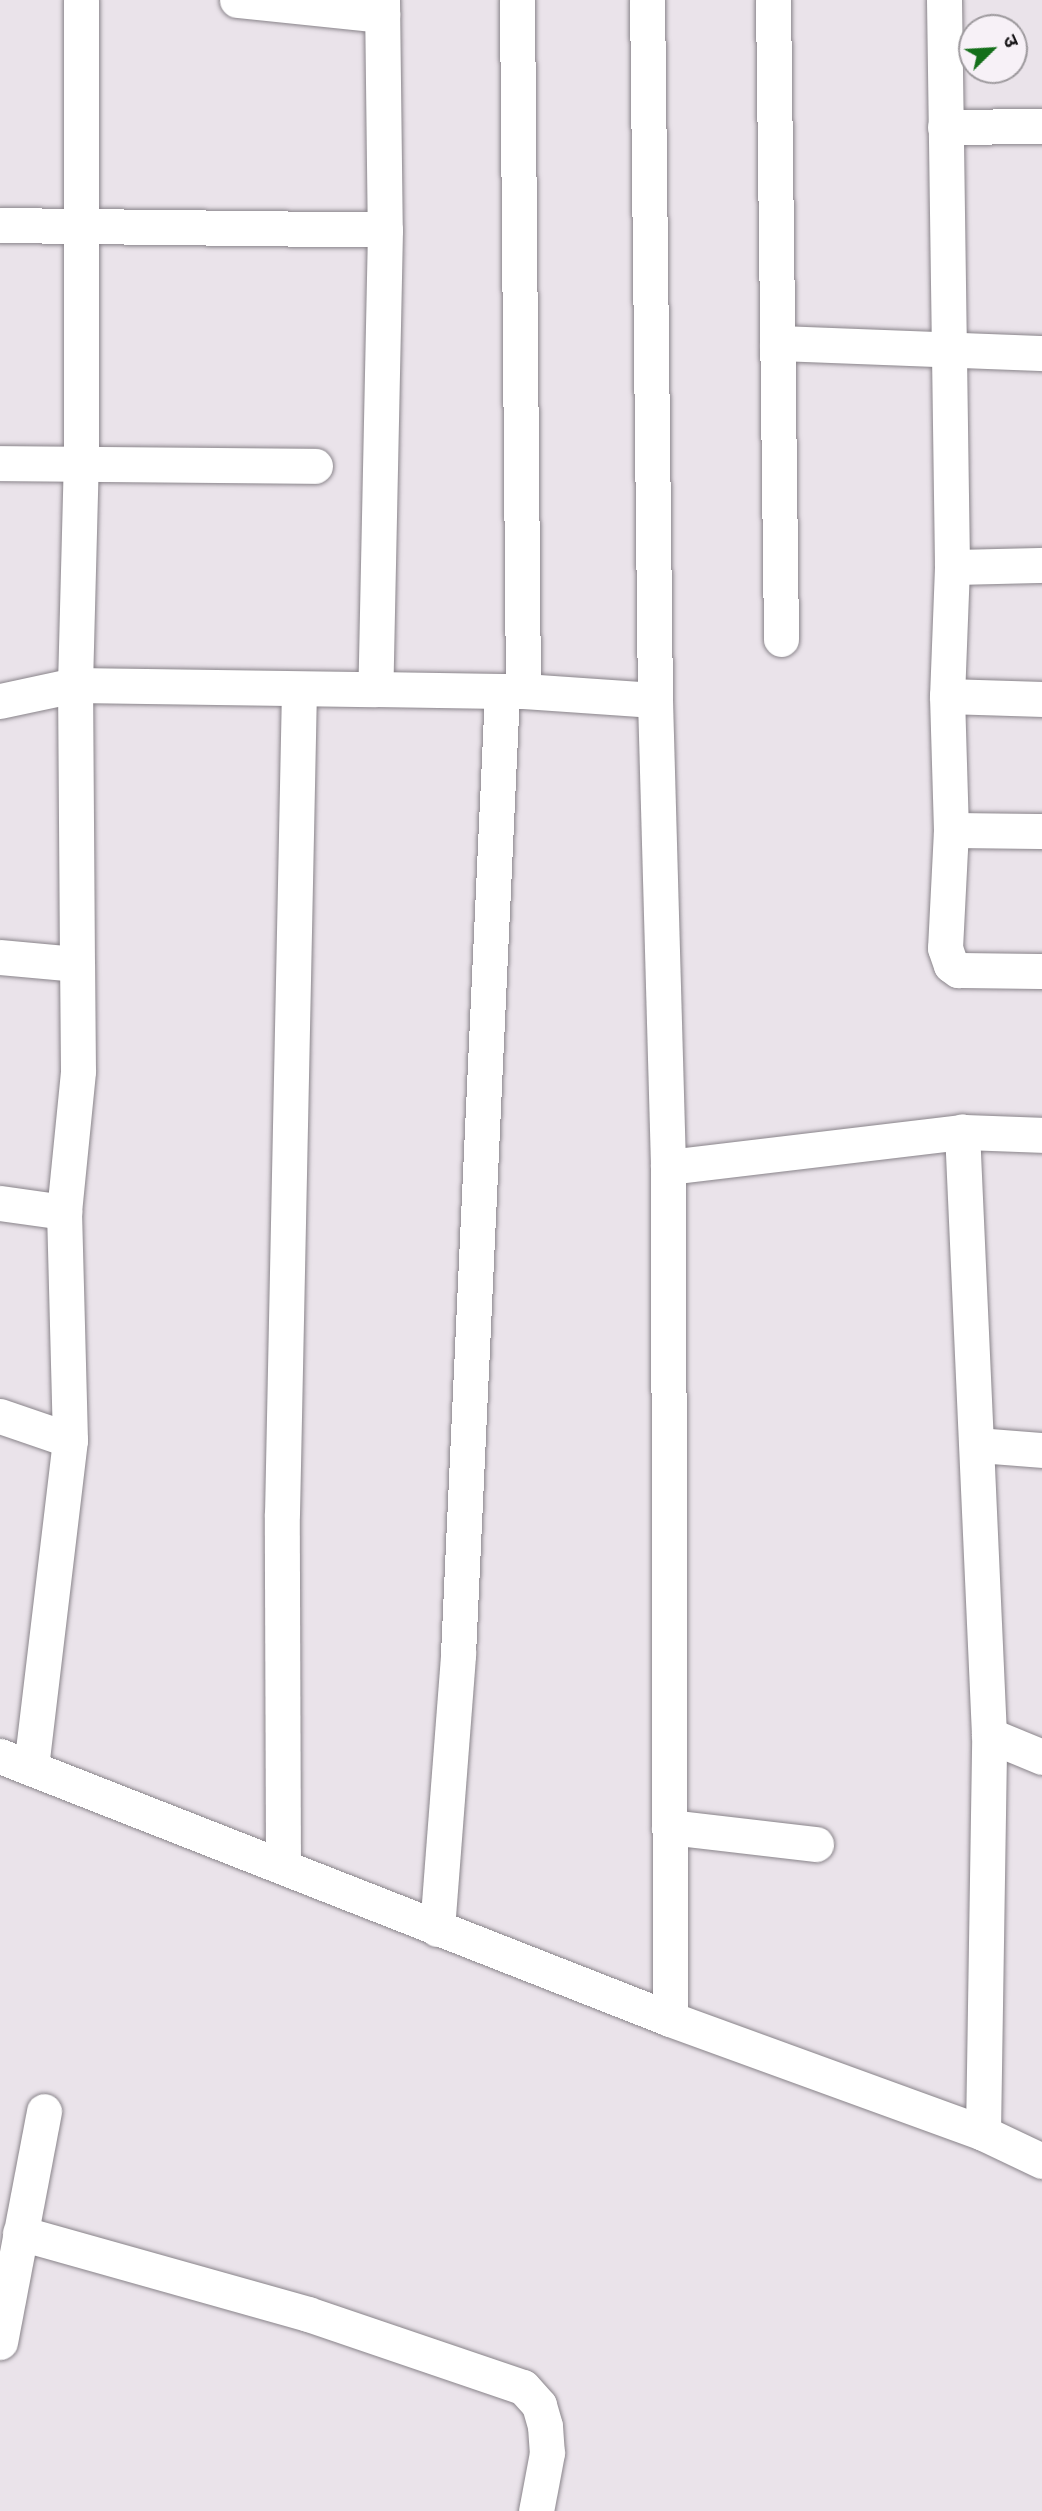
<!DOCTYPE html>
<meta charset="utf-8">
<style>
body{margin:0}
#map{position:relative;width:1042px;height:2511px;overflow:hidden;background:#eae3ea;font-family:Inter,"Noto Sans Devanagari",sans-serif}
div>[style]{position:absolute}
.roads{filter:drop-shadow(0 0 2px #89848a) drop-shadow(0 0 2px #89848a)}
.minor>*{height:35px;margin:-17.5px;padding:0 17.5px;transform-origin:17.5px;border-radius:17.5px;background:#fff}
span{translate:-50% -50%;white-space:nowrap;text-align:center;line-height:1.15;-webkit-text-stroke:7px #f7f1f7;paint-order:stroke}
.north{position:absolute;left:958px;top:14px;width:70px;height:70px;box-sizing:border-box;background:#f7f1f7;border:2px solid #9e9a9e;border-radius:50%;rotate:66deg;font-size:19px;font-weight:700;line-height:28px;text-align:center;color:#191719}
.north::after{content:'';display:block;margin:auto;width:24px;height:32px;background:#146f1a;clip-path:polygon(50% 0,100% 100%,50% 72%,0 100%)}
</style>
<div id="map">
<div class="roads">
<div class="minor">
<div style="left:237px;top:0;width:146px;rotate:5.9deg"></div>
<div style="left:382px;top:0;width:230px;rotate:89.3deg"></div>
<div style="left:385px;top:230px;width:459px;rotate:91.2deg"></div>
<div style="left:375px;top:689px;width:127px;rotate:0.9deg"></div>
<div style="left:502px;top:691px;width:21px"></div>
<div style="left:523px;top:691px;width:691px;rotate:-90.5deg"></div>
<div style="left:773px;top:0;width:639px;rotate:89.28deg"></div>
<div style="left:944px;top:0;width:567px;rotate:89.19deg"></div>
<div style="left:952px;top:567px;width:129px;rotate:92.2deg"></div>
<div style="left:947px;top:696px;width:134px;rotate:88.3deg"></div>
<div style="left:951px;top:830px;width:118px;rotate:92.9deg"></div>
<div style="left:945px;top:948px;width:18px;rotate:71deg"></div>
<div style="left:951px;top:965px;width:9px;rotate:36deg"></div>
<div style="left:958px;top:970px;width:84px;rotate:0.7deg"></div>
<div style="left:945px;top:127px;width:97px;rotate:-0.6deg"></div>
<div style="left:0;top:225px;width:385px;rotate:0.7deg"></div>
<div style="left:777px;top:343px;width:265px;rotate:2.2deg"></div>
<div style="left:0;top:463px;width:315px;rotate:0.5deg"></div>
<div style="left:952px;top:567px;width:90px;rotate:-1.3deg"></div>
<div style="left:523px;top:691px;width:132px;rotate:3.9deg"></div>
<div style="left:655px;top:700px;width:700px;rotate:-90.65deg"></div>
<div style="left:947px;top:696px;width:95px;rotate:1.8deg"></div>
<div style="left:655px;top:700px;width:467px;rotate:88.4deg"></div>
<div style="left:668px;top:1167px;width:852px;rotate:89.87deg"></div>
<div style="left:0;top:701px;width:77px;rotate:-12deg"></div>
<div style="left:75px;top:685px;width:300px;rotate:0.8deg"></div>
<div style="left:951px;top:830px;width:91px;rotate:0.6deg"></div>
<div style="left:0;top:957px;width:77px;rotate:5.2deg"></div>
<div style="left:77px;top:964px;width:279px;rotate:-90.4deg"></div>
<div style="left:75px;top:685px;width:223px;rotate:-88.5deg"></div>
<div style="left:81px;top:462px;width:462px;rotate:-90deg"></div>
<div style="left:668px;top:1167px;width:296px;rotate:-6.8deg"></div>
<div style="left:0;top:1203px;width:65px;rotate:8deg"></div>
<div style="left:0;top:1416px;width:74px;rotate:18.9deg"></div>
<div style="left:70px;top:1440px;width:329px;rotate:96.8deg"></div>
<div style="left:70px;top:1440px;width:228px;rotate:-91.5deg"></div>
<div style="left:64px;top:1212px;width:142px;rotate:-84.3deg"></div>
<div style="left:78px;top:1071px;width:107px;rotate:-90.5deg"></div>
<div style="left:978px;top:1445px;width:64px;rotate:4.5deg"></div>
<div style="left:989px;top:1735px;width:57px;rotate:22.5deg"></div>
<div style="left:0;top:1756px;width:720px;rotate:21.43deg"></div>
<div style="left:670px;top:2019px;width:333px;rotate:20deg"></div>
<div style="left:983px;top:2133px;width:65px;rotate:25.4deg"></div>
<div style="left:669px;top:1827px;width:148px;rotate:6.6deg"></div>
<div style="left:283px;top:1866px;width:352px;rotate:-90.2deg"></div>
<div style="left:282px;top:1514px;width:824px;rotate:-88.82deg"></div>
<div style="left:437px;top:1929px;width:276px;rotate:-85.6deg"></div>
<div style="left:458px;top:1654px;width:964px;rotate:-87.38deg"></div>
<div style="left:983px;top:2133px;width:398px;rotate:-89.1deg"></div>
<div style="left:989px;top:1735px;width:604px;rotate:-92.56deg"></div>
<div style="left:962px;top:1132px;width:80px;rotate:2.1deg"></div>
<div style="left:20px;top:2233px;width:299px;rotate:15.7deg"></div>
<div style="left:308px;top:2314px;width:227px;rotate:18.8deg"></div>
<div style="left:523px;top:2387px;width:24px;rotate:48deg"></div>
<div style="left:539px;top:2405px;width:22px;rotate:74deg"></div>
<div style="left:545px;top:2426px;width:27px;rotate:86deg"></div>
<div style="left:547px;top:2453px;width:59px;rotate:100.7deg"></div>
<div style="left:0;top:2342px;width:235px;rotate:-79.2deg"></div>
</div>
</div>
<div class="north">उ</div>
</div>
